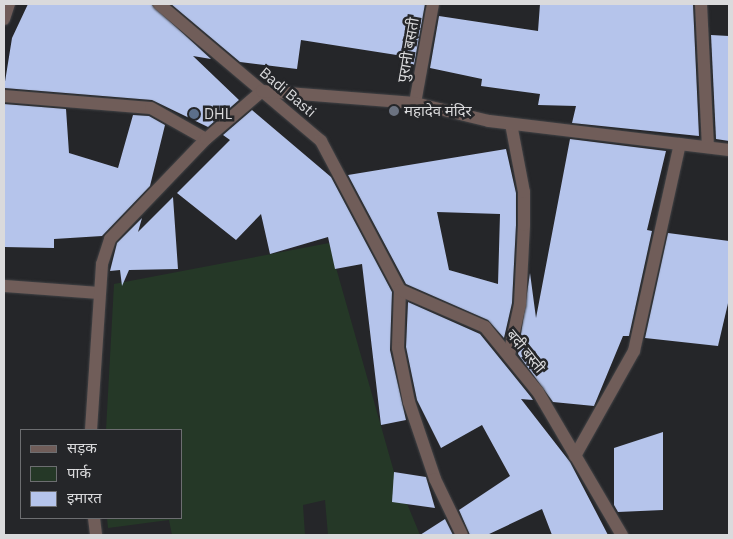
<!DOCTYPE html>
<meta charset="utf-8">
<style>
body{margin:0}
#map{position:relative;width:733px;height:539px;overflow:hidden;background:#252629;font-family:"IBM Plex Sans","Noto Sans Devanagari",sans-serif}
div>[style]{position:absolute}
.green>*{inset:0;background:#253827}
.building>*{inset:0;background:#b5c4eb}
.roads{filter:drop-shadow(0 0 1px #424346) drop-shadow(0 0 1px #424346)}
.lane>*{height:12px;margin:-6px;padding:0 6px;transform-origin:6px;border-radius:6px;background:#705d59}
.street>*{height:12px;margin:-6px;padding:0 6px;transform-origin:6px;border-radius:6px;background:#705d59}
.dots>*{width:14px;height:14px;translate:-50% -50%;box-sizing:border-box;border:2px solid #252629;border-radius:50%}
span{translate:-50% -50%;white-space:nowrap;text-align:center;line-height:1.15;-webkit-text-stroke:5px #252629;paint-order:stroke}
.street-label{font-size:15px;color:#dadadc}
.poi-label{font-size:15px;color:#dadadc}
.left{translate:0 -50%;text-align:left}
.frame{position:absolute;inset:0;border:5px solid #dadadc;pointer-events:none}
.legend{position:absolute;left:20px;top:429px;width:162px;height:90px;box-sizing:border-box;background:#252629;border:1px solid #6d6e71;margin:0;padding:6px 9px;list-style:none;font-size:15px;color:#dadadc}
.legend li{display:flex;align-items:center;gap:10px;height:25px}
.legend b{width:25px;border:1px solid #6d6e71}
</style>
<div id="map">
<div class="green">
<div style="clip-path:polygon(329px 243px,394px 472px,420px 535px,328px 535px,325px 500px,303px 505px,305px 535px,172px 535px,169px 520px,108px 528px,107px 518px,181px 518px,181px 430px,106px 430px,114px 284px)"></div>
</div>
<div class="building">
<div style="clip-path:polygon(28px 4px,151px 4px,211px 59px,193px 56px,239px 100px,208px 127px,152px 100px,4px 88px,12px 38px)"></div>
<div style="clip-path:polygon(171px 4px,425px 4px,414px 65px,402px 62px,403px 56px,301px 40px,297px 69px,240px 62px)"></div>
<div style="clip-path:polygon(540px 4px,693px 4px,699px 136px,572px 123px,576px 106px,538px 105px,540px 94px,481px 86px,482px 79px,430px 68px,439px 16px,538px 31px)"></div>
<div style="clip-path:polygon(711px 35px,729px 36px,729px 141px,716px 139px)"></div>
<div style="clip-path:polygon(4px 104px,66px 109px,69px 153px,118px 168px,133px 115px,149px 116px,165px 125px,150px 186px,102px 236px,54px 239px,54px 248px,4px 247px)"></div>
<div style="clip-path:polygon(252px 110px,331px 177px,392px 292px,390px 350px,406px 420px,381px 425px,362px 264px,335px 269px,328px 237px,270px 254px,261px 214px,236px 240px,177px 193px,230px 140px,223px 135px)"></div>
<div style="clip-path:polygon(570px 139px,666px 151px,647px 230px,652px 231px,629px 336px,623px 336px,594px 406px,553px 402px,518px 354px,530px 273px,536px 318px)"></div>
<div style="clip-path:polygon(evenodd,506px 149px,516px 193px,516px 225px,512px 303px,504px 338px,488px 320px,406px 284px,348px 175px,506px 149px,437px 212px,500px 214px,498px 284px,449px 270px,437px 212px)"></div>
<div style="clip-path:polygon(173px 197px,178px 269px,129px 270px,122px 286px,120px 270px,110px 271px,117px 243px,142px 218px,138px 232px)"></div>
<div style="clip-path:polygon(668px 233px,729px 241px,729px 299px,718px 346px,645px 338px)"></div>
<div style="clip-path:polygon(408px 302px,480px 334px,531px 397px,533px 400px,521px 399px,570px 462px,608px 535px,552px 535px,542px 509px,487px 535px,470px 535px,459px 510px,510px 476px,482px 425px,441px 448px,417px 400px,406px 347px)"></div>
<div style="clip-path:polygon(663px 432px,663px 510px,618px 512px,614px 505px,614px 448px)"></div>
<div style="clip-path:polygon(394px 472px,426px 477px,435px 508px,392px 502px)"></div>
<div style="clip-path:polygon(445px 519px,453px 535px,420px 535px)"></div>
</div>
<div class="roads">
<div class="lane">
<div style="left:701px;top:4px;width:143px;rotate:87.2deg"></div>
<div style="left:4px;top:19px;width:16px;rotate:-72deg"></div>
<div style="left:4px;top:96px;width:147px;rotate:4.7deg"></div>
<div style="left:151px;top:108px;width:63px;rotate:29.4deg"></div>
<div style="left:4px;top:286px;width:96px;rotate:4.2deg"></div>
<div style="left:400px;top:290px;width:58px;rotate:92deg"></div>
<div style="left:398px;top:348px;width:55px;rotate:78.5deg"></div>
<div style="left:409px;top:402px;width:81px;rotate:71.3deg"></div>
<div style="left:435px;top:479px;width:62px;rotate:64.3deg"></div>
<div style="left:509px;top:355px;width:52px;rotate:-77.8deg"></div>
<div style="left:520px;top:304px;width:79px;rotate:-87.1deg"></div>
<div style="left:524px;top:225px;width:33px;rotate:-90deg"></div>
<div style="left:524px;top:192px;width:69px;rotate:-100.8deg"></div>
<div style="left:575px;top:456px;width:120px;rotate:-60.7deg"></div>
<div style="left:634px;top:351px;width:212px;rotate:-77.5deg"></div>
</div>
<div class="street">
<div style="left:159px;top:4px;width:212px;rotate:40.2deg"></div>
<div style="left:321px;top:141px;width:169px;rotate:62.1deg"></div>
<div style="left:400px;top:290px;width:93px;rotate:23.5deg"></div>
<div style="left:485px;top:327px;width:84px;rotate:50.8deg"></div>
<div style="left:538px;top:392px;width:166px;rotate:59.6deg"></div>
<div style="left:415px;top:103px;width:101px;rotate:-79.7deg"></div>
<div style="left:91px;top:430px;width:166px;rotate:-86.2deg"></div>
<div style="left:102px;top:264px;width:26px;rotate:-72deg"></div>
<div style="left:110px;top:239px;width:139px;rotate:-46.2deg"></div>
<div style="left:206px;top:139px;width:74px;rotate:-40.6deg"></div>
<div style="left:262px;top:91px;width:153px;rotate:4.5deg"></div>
<div style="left:415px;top:103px;width:76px;rotate:13.7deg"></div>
<div style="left:489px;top:121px;width:242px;rotate:6.9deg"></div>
<div style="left:94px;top:518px;width:17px;rotate:83deg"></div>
</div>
</div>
<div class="dots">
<div style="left:394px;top:111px;background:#6b7280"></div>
<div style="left:194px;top:114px;background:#5c6f8a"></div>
</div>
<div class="street-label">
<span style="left:408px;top:50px;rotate:-80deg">पुरानी बसती</span>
<span style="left:288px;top:92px;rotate:40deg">Badi Basti</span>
<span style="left:526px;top:351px;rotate:51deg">बदी बस्ती</span>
</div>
<div class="poi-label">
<span class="left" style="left:404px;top:111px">महादेव मंदिर</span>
<span class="left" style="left:204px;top:114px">DHL</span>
</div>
<div class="frame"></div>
<ul class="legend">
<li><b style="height:6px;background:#705d59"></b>सड़क</li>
<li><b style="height:14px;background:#253827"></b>पार्क</li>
<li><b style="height:14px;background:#b5c4eb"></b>इमारत</li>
</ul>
</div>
